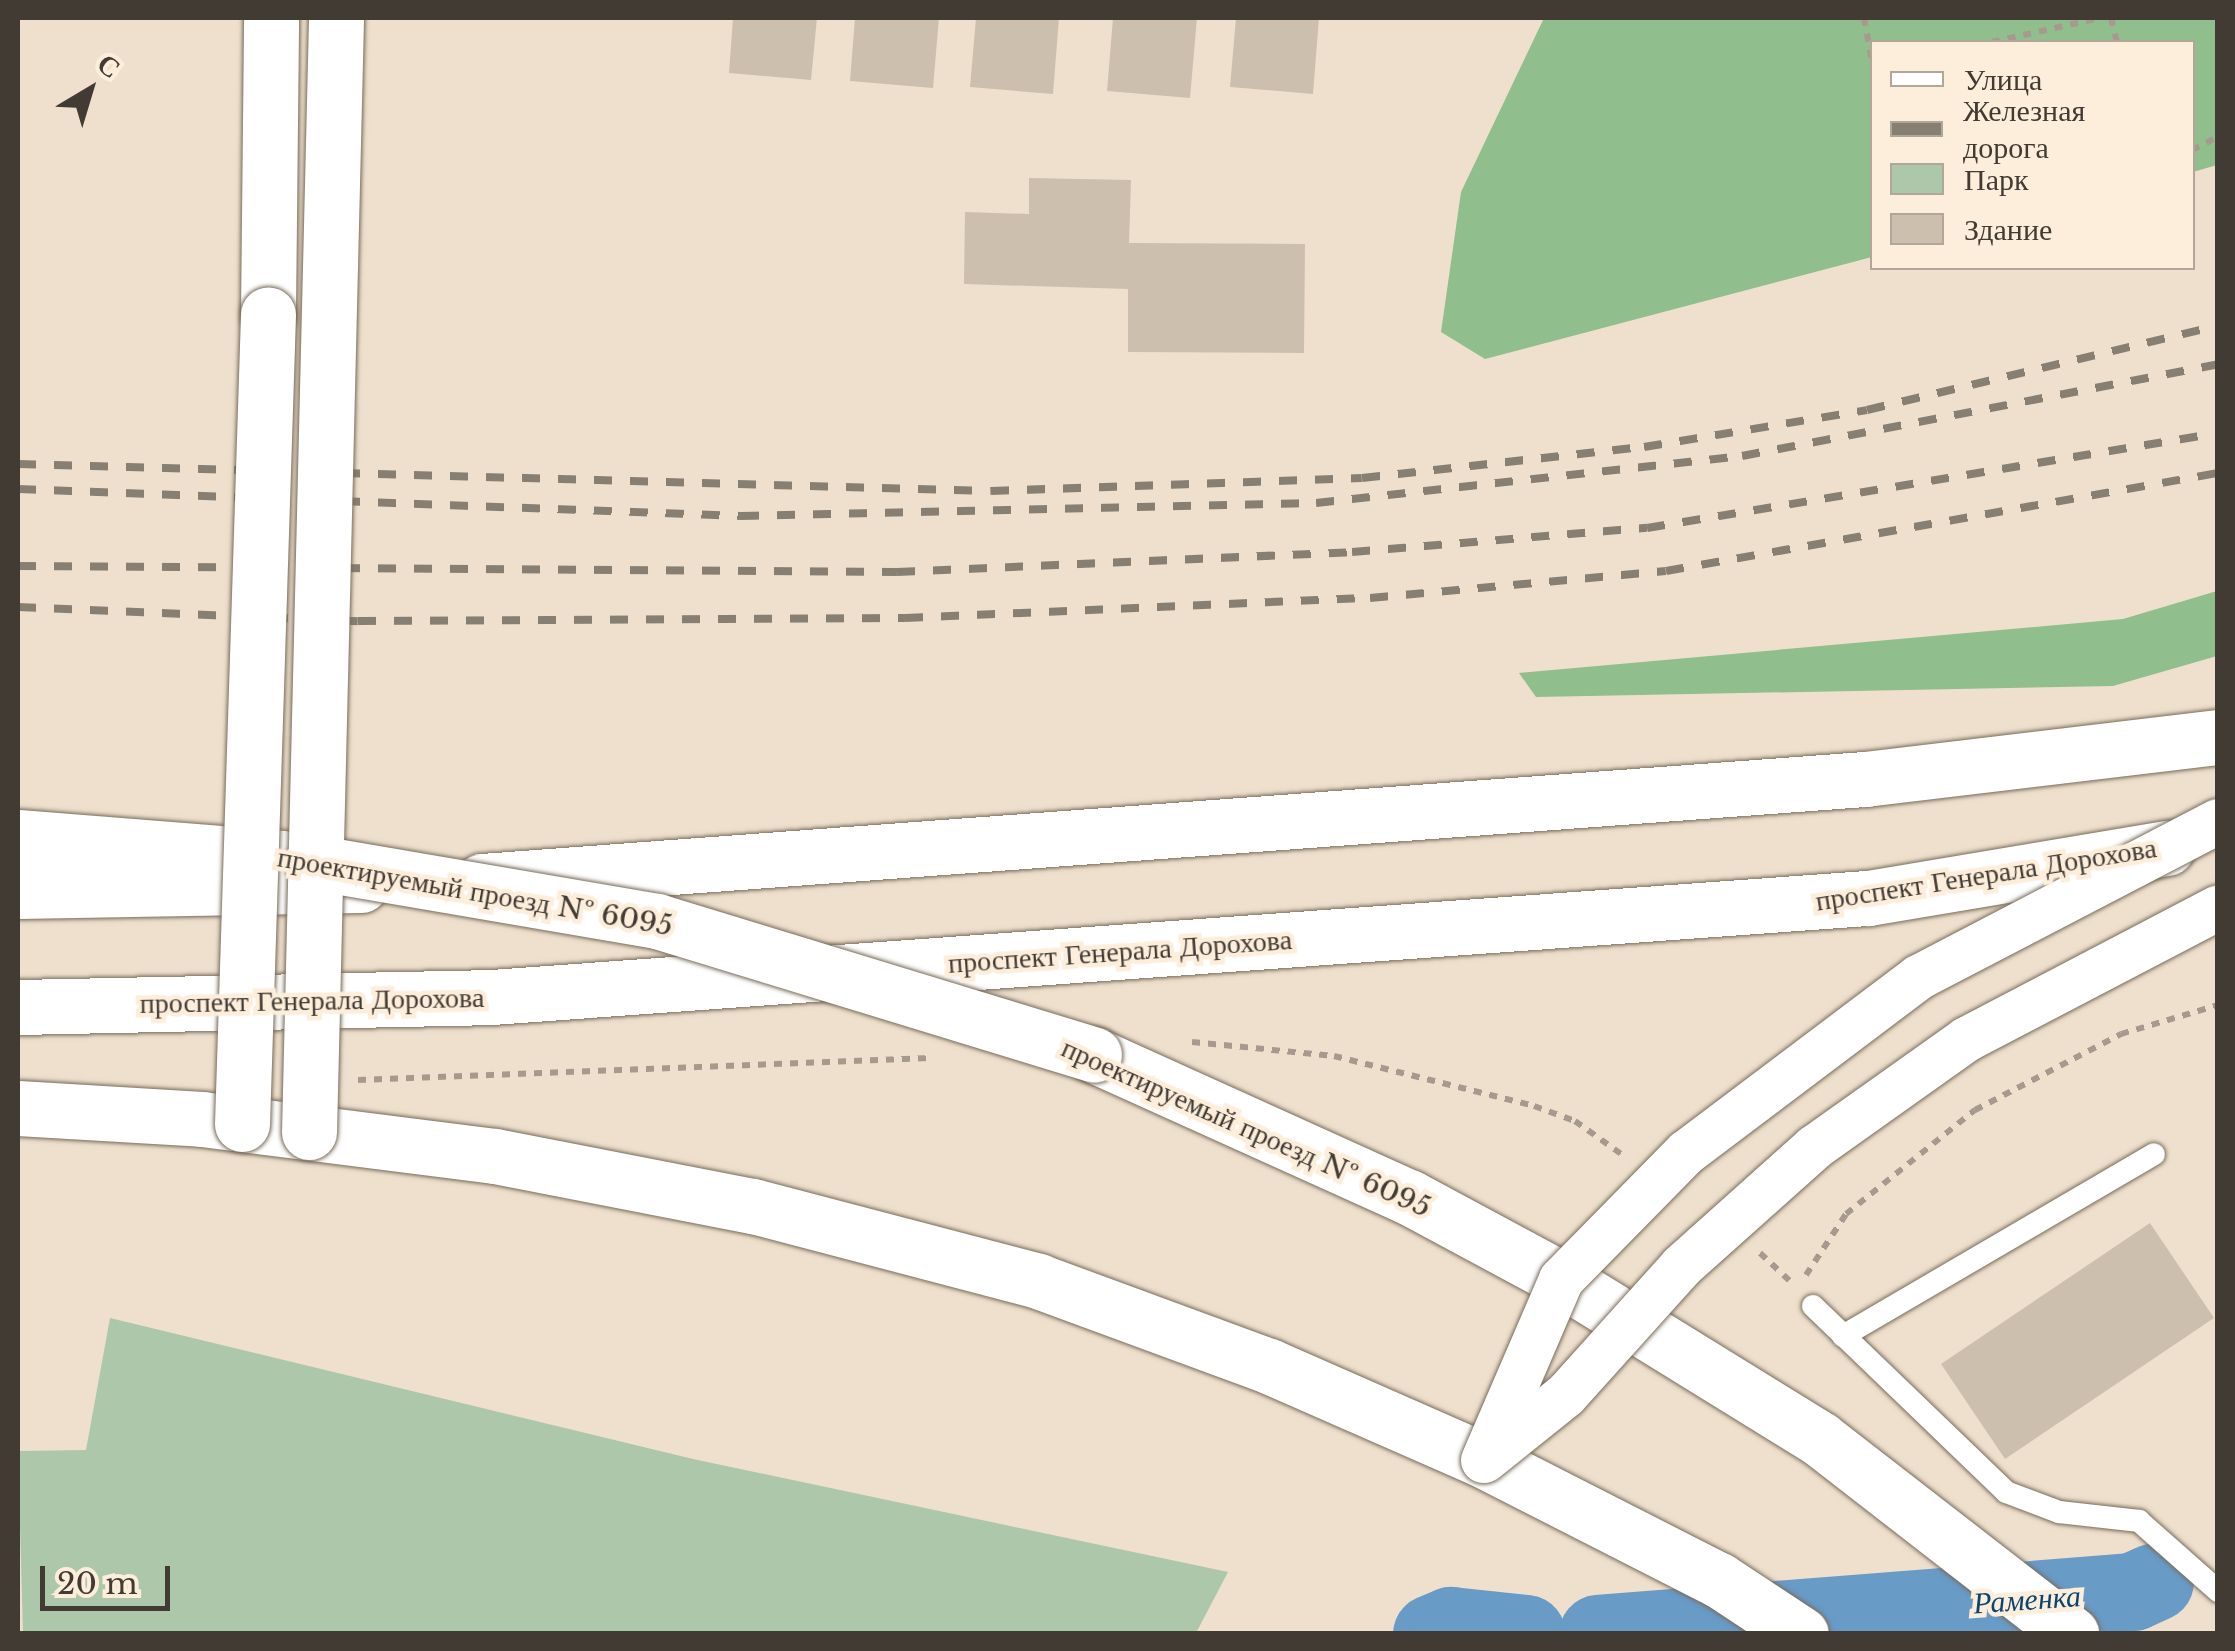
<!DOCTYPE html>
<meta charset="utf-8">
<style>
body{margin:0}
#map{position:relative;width:2235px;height:1651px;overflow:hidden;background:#efe0ce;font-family:"Libre Baskerville",serif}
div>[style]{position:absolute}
.green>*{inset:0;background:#acc7a9}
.forest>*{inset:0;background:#90be8c}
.river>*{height:78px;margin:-39px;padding:0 39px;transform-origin:39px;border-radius:39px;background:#699bc7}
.building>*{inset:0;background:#cdbfad}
.path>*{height:6px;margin-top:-3px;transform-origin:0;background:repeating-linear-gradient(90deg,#a59a8d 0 8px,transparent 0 16px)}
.roads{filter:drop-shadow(0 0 2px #786b5a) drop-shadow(0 0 2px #786b5a)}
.lane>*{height:22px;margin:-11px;padding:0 11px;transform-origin:11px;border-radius:11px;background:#fff}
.secondary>*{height:55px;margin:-27.5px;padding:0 27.5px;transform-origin:27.5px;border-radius:27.5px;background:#fff}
.rail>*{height:8px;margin-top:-4px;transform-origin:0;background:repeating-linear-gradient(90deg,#887f73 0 18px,transparent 0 36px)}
.bridges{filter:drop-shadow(0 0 2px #786b5a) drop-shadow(0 0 2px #786b5a)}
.street-bridge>*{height:45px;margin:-22.5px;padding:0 22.5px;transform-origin:22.5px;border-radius:22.5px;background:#fff}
.secondary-bridge>*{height:55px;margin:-27.5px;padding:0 27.5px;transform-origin:27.5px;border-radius:27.5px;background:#fff}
span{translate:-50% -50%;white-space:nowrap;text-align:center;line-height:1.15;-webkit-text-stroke:9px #fdeddb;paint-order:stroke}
.street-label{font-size:28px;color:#413b34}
.water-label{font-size:30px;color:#094570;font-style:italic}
.frame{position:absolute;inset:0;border:20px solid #413b34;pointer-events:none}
.legend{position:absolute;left:1870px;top:40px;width:325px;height:230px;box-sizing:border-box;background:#fdeddb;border:2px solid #b2a698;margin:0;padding:12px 18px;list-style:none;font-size:30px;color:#413b34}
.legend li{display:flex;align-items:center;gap:20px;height:50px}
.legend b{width:50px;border:2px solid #b2a698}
.north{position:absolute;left:40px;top:40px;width:100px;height:100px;-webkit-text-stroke:8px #fdeddb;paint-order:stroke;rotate:38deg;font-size:28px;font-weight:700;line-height:40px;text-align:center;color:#413b34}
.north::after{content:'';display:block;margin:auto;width:35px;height:45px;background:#413b34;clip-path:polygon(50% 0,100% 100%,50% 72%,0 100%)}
.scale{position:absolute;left:40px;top:1566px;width:130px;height:45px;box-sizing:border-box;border:5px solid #413b34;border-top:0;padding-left:12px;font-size:30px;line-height:35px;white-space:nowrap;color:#413b34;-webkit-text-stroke:8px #fdeddb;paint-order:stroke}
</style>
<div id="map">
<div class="green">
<div style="clip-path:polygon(110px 1318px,693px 1459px,1228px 1572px,1196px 1633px,23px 1633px,18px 1451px,86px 1450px)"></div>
</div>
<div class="forest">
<div style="clip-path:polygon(1544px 18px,2217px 18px,2217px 165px,2193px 172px,2192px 42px,1872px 42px,1872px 257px,1485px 359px,1441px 332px,1461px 192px)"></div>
<div style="clip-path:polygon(2217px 591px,2217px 656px,2113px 686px,1536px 697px,1519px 673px,2123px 619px)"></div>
</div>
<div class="river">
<div style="left:1432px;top:1634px;width:21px;rotate:-23deg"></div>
<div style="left:1451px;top:1626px;width:76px;rotate:6deg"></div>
<div style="left:1598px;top:1634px;width:537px;rotate:-4.49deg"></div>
<div style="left:2133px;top:1592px;width:24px;rotate:-24deg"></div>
</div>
<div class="building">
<div style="clip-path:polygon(733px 18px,817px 18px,811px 80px,729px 73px)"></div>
<div style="clip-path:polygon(855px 18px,939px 18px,933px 88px,850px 81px)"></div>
<div style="clip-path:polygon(976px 18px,1059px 18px,1053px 94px,970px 87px)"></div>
<div style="clip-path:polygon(1113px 18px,1197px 18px,1190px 98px,1107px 91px)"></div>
<div style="clip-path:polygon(1236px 18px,1319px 18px,1313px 94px,1230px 87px)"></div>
<div style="clip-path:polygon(1029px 178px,1131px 180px,1129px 243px,1305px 244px,1304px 353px,1128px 352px,1128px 289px,964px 284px,965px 212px,1029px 214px)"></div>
<div style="clip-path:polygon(2150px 1223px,2214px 1318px,2005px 1459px,1941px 1364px)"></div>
</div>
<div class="path">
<div style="left:1864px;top:18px;width:44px;rotate:79.5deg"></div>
<div style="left:2111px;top:18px;width:25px;rotate:76deg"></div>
<div style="left:1992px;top:42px;width:110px;rotate:-12.6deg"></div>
<div style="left:2192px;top:150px;width:29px;rotate:-27deg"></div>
<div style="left:1192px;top:1042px;width:143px;rotate:5.6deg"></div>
<div style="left:1334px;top:1056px;width:206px;rotate:14deg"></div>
<div style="left:1534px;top:1106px;width:44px;rotate:20.1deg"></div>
<div style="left:1575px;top:1121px;width:60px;rotate:35.5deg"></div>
<div style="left:358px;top:1080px;width:572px;rotate:-2.2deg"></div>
<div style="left:1760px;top:1253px;width:42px;rotate:43.1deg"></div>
<div style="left:1806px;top:1275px;width:73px;rotate:-56.7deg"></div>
<div style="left:1846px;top:1214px;width:166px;rotate:-38.9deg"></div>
<div style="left:1975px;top:1110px;width:165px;rotate:-27.5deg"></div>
<div style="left:2121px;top:1034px;width:101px;rotate:-16.6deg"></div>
</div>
<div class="roads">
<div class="lane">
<div style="left:1813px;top:1306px;width:268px;rotate:43.9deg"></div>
<div style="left:2006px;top:1492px;width:57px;rotate:20.7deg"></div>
<div style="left:2059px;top:1512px;width:81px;rotate:6.4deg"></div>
<div style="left:2139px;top:1521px;width:106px;rotate:41.5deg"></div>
<div style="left:1843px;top:1336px;width:360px;rotate:-30.3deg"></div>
</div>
<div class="secondary">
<div style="left:268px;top:314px;width:296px;rotate:-89.4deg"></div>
<div style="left:18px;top:837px;width:266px;rotate:4.5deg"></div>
<div style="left:482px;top:881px;width:1387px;rotate:-4.22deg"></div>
<div style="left:1865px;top:779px;width:355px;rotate:-6.8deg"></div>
<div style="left:18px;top:891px;width:343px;rotate:-1deg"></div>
<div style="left:18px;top:1007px;width:474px;rotate:-1.2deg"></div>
<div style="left:492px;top:997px;width:1380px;rotate:-4.12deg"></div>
<div style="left:1868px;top:898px;width:303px;rotate:-9.5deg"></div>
<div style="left:1094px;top:1055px;width:346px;rotate:24.3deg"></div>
<div style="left:1409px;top:1197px;width:173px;rotate:28.3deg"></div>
<div style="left:1561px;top:1279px;width:304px;rotate:31.7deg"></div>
<div style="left:1820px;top:1439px;width:318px;rotate:37.8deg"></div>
<div style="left:18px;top:1108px;width:184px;rotate:3.4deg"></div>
<div style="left:202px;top:1119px;width:295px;rotate:7.2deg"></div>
<div style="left:495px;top:1156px;width:263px;rotate:11deg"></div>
<div style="left:753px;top:1206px;width:295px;rotate:14.7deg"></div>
<div style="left:1038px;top:1281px;width:246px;rotate:20.2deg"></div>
<div style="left:1269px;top:1366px;width:234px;rotate:23.7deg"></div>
<div style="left:1483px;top:1460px;width:265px;rotate:27deg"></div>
<div style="left:1719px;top:1580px;width:98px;rotate:33.4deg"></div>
</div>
</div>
<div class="rail">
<div style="left:18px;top:464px;width:973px;rotate:1.59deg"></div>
<div style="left:991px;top:491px;width:371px;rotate:-2deg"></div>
<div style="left:1362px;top:478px;width:284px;rotate:-6.3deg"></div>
<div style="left:1644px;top:447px;width:226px;rotate:-9.4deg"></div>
<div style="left:1867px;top:410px;width:361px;rotate:-13.5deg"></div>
<div style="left:18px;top:489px;width:724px;rotate:2.14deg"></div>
<div style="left:741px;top:516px;width:575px;rotate:-1.3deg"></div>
<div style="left:1316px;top:503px;width:429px;rotate:-6.3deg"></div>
<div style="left:1742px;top:456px;width:485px;rotate:-10.9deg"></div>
<div style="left:18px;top:566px;width:879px;rotate:0.39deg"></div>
<div style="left:897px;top:572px;width:455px;rotate:-2.5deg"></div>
<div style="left:1352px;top:552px;width:296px;rotate:-4.7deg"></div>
<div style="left:1647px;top:528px;width:579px;rotate:-9.45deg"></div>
<div style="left:18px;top:607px;width:340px;rotate:2.4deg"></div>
<div style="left:358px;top:621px;width:547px;rotate:-0.31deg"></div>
<div style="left:905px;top:618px;width:465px;rotate:-2.5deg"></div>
<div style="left:1370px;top:598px;width:297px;rotate:-5.2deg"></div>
<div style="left:1666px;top:571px;width:561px;rotate:-10.07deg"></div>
</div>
<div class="bridges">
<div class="street-bridge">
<div style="left:1485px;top:1459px;width:102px;rotate:-38.7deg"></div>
<div style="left:1565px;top:1395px;width:173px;rotate:-48deg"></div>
<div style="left:1681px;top:1266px;width:178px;rotate:-41.8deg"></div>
<div style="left:1814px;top:1147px;width:186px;rotate:-35.4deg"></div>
<div style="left:1966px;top:1039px;width:284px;rotate:-27.6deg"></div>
<div style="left:1483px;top:1460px;width:197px;rotate:-66.7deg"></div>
<div style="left:1561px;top:1279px;width:178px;rotate:-45.5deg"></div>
<div style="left:1686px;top:1152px;width:291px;rotate:-37deg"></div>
<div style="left:1918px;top:977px;width:338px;rotate:-27.5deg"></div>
</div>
<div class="secondary-bridge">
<div style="left:312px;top:862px;width:350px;rotate:9.7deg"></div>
<div style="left:657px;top:921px;width:457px;rotate:17deg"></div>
<div style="left:242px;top:1124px;width:810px;rotate:-88.16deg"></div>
<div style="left:309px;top:1132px;width:1114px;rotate:-88.61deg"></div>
</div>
</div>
<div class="street-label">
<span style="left:1986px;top:875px;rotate:-9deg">проспект Генерала Дорохова</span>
<span style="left:475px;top:892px;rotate:10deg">проектируемый проезд № 6095</span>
<span style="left:1120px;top:952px;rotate:-4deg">проспект Генерала Дорохова</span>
<span style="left:312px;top:1001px;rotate:-1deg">проспект Генерала Дорохова</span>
<span style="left:1246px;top:1128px;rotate:24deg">проектируемый проезд № 6095</span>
</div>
<div class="water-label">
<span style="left:2027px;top:1600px;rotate:-4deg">Раменка</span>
</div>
<div class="frame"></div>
<ul class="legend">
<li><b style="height:12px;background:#fff"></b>Улица</li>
<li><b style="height:12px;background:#887f73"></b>Железная дорога</li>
<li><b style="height:28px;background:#acc7a9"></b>Парк</li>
<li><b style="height:28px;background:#cdbfad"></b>Здание</li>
</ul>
<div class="north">С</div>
<div class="scale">20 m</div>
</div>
